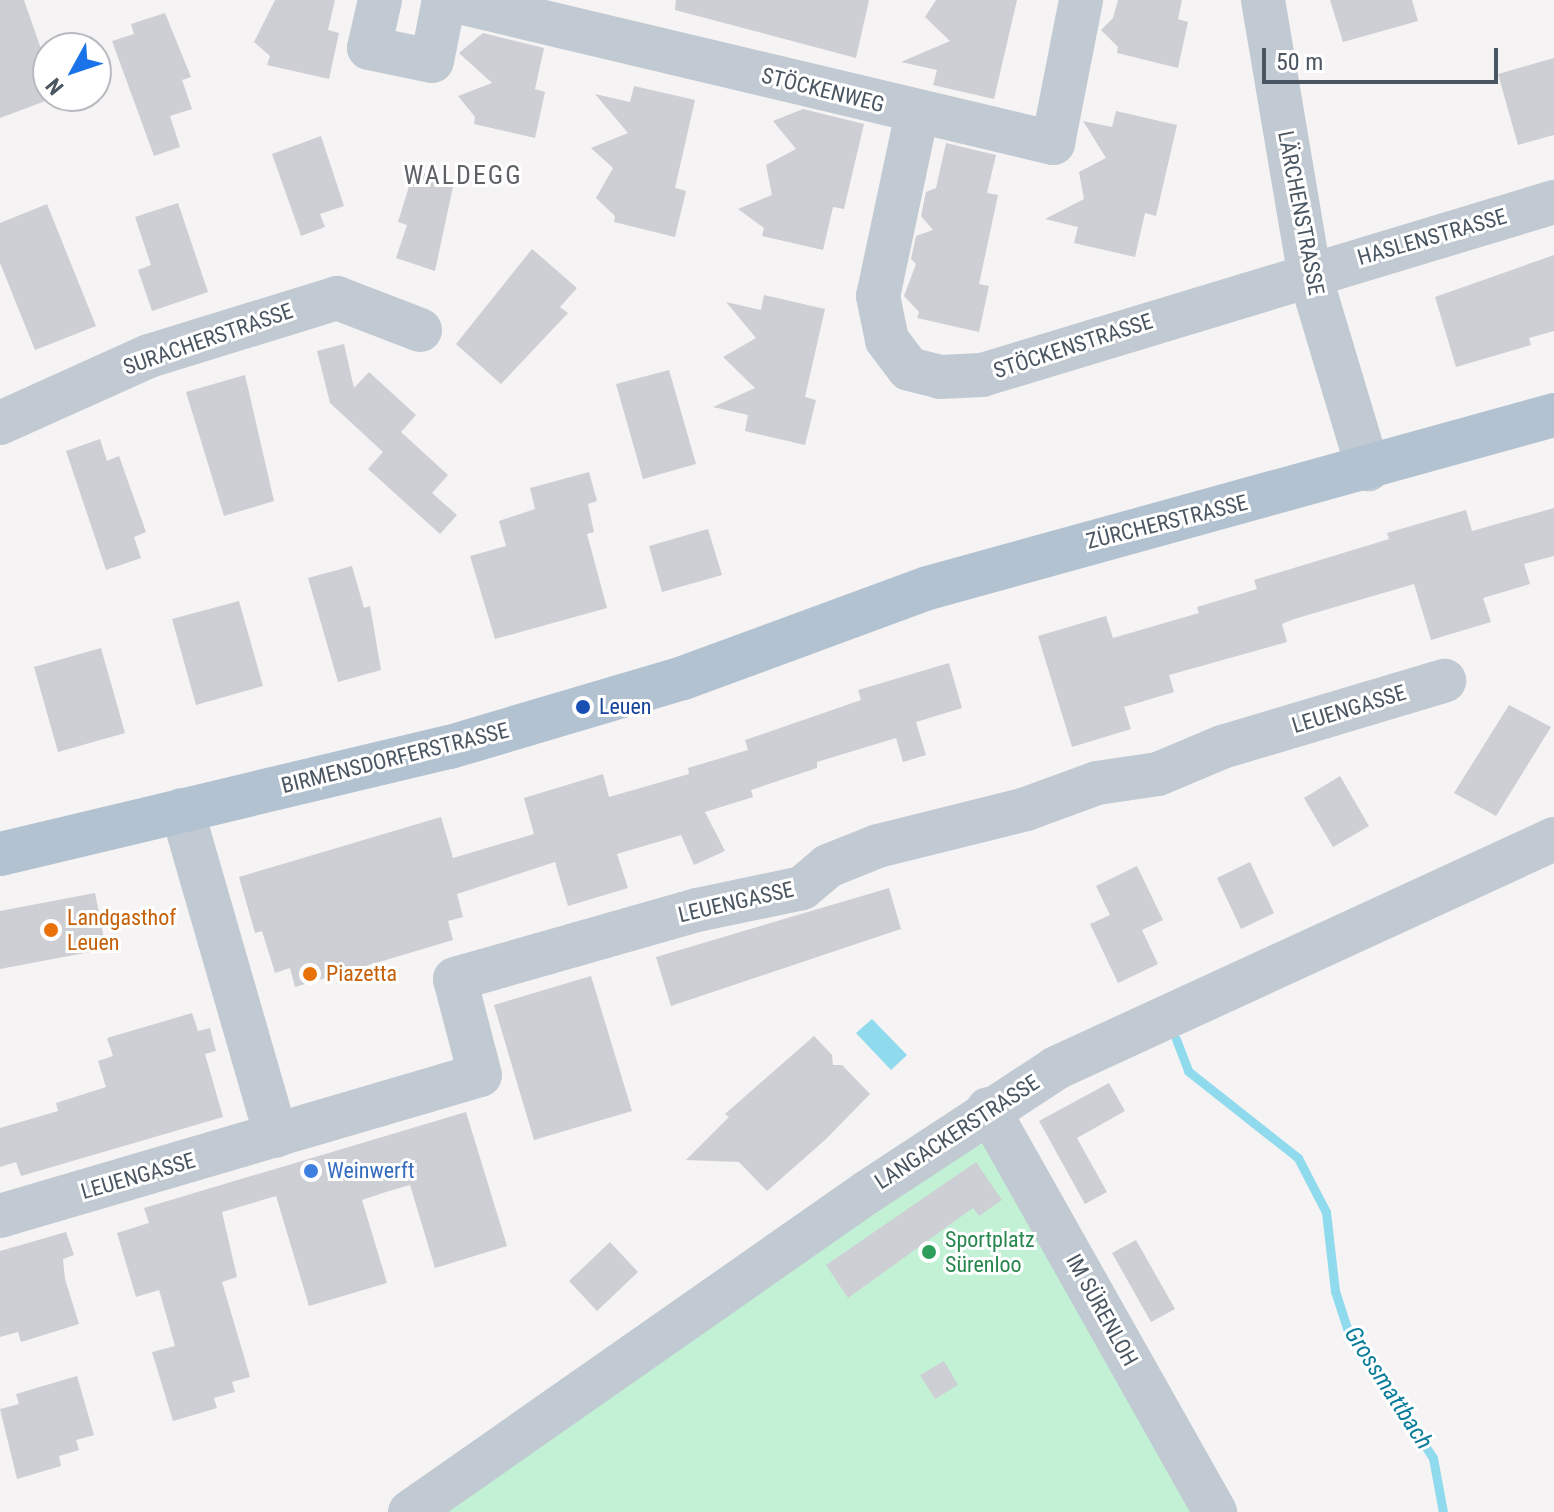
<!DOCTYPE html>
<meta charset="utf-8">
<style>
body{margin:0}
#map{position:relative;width:1554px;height:1512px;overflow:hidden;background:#f5f3f3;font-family:"Roboto Condensed",sans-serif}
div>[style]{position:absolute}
.green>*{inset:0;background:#c3f1d5}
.water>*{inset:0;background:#90daee}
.stream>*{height:9px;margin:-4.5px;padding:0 4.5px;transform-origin:4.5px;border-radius:4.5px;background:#90daee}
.building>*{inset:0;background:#cdcfd5}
.minor>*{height:44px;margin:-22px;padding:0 22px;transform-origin:22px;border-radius:22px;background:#c1cad2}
.major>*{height:44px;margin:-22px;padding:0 22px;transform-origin:22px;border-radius:22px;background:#b3c2d1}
.dots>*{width:22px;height:22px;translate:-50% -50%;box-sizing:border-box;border:4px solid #fff;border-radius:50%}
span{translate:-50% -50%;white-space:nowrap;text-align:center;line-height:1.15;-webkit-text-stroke:6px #fff;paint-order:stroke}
.street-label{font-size:22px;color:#4a5661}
.transit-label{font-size:22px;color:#164399}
.left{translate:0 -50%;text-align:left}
.food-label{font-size:22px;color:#c56008}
.shop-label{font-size:22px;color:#366cbe}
.leisure-label{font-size:22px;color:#27864d}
.water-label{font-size:24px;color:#0c7c9b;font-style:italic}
.quarter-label{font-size:26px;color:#5f6368;letter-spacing:2px}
.north{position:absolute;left:32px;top:32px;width:80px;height:80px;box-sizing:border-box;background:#fff;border:2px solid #b7bbc0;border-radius:50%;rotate:230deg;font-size:22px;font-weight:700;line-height:32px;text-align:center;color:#4a5661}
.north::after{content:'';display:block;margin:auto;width:28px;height:36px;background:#1a73e8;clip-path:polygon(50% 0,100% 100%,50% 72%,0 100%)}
.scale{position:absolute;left:1262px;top:48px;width:236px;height:36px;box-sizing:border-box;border:4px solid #4a5661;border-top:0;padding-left:10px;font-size:24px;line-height:28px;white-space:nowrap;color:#4a5661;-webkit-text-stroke:6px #fff;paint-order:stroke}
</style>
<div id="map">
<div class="green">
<div style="clip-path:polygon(979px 1140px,994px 1147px,1206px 1512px,429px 1512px)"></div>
</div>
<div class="water">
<div style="clip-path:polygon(872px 1019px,907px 1055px,891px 1070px,856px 1033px)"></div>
</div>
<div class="stream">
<div style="left:1176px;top:1039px;width:34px;rotate:69deg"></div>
<div style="left:1188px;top:1071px;width:140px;rotate:38.3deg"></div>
<div style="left:1298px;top:1158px;width:61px;rotate:62.6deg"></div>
<div style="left:1326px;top:1212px;width:80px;rotate:83.5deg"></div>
<div style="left:1335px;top:1291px;width:39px;rotate:72deg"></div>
<div style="left:1347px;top:1328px;width:156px;rotate:56.5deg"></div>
<div style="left:1433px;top:1458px;width:55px;rotate:79.5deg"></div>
</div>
<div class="building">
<div style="clip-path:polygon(0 0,24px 0,48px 69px,48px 100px,0 118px)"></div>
<div style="clip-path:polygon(275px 0,335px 0,328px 30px,339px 33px,329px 79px,267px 65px,270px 56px,254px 42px)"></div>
<div style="clip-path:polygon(676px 0,869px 0,856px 58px,675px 10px)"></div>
<div style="clip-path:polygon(936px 0,1017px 0,994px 99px,933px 85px,937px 70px,901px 62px,950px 41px,925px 17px)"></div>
<div style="clip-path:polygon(1118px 0,1182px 0,1178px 19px,1188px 22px,1178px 68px,1117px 53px,1118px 47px,1101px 30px,1113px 18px)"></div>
<div style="clip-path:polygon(1330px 0,1412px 0,1418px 21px,1343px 42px)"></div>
<div style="clip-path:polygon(165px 13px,191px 77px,182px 80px,192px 109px,170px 116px,180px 147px,154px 156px,112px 41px,134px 34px,131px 24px)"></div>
<div style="clip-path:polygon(483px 33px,544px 48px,535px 89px,545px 92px,535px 138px,474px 124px,475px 117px,458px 96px,492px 83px,459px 53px)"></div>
<div style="clip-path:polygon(1554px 58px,1554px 135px,1518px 145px,1498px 74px)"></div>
<div style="clip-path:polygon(634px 86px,695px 100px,675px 188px,686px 191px,675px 237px,614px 222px,615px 216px,596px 198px,613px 168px,591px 148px,628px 133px,595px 94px,630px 102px)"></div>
<div style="clip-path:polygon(803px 109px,864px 124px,844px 209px,833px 207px,823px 250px,762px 236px,764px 228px,738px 209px,772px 195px,766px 165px,796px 149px,773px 121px)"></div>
<div style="clip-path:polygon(1116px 111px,1177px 125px,1156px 216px,1145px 213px,1135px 257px,1074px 243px,1078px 227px,1045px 219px,1084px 199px,1079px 172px,1106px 158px,1083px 121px,1112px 127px)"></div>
<div style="clip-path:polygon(321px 136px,344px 206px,320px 214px,325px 227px,301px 236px,272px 154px)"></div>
<div style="clip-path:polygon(946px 143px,996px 155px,987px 193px,998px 195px,979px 284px,989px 286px,979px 332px,917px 318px,919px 312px,904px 296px,916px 264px,911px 259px,916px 236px,933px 230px,921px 216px,926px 192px,936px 188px)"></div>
<div style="clip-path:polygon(414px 170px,454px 182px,435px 271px,396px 258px,407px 225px,398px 222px)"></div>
<div style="clip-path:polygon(178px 203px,208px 292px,152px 311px,138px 270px,151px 265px,135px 217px)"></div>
<div style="clip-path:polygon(47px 204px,96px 326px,35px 350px,0 263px,0 223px)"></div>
<div style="clip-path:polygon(532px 249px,577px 288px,560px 307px,568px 313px,501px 384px,456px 344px)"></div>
<div style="clip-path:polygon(1554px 255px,1554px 331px,1529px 338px,1531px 345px,1456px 367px,1435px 297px)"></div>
<div style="clip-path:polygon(764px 295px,825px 309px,805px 397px,816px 400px,805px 445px,745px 431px,748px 415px,713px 407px,755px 388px,723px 357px,756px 338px,726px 302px,761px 310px)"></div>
<div style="clip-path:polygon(344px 344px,354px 388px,369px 372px,416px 415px,401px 432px,448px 475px,432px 493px,457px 515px,440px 534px,368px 469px,383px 452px,330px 403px,317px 351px)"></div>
<div style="clip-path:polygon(669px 370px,696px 464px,643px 479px,616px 384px)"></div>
<div style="clip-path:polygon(245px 375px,274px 501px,224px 516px,186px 392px)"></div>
<div style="clip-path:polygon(100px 439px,107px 461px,119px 456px,146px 532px,134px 537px,141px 558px,106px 570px,66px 451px)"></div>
<div style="clip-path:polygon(589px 472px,597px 501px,588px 504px,594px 532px,587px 534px,607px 608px,495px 639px,470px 556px,506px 546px,499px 521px,535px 509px,530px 488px)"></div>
<div style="clip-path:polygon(1554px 508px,1554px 556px,1524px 564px,1530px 584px,1483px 598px,1491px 622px,1431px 640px,1414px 584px,1294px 619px,1282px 624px,1287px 642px,1169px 675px,1174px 692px,1124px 707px,1131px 729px,1072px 747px,1038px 636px,1106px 616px,1113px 638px,1199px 613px,1197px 607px,1257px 589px,1254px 580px,1389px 539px,1387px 533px,1466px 510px,1472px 531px)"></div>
<div style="clip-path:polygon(708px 529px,722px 575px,662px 592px,649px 546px)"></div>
<div style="clip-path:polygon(352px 566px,364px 608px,370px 606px,381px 670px,338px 682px,308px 578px)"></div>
<div style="clip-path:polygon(239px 601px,263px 686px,196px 705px,172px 619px)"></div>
<div style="clip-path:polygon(101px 648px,125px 733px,58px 752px,34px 667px)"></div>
<div style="clip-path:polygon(949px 663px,962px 708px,916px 722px,926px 755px,903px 762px,896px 738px,817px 762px,817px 768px,751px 790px,753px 797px,705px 812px,725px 851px,694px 865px,681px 835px,617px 854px,628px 888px,568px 906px,555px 862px,457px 894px,463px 917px,448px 921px,453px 940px,295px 987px,290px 968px,275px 973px,262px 931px,255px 933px,239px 877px,441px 817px,453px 858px,534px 834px,524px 798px,603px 774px,609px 797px,689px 774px,688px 768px,748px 750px,745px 740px,861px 700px,858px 690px)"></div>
<div style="clip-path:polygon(1509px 705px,1551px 727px,1496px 816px,1454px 793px)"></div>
<div style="clip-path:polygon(1340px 776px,1369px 826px,1333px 847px,1304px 798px)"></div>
<div style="clip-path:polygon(1250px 862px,1274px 913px,1241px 929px,1217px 878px)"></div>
<div style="clip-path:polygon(1137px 866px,1163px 920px,1142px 930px,1158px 964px,1118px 983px,1090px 924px,1110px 915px,1096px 886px)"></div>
<div style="clip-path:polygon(889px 888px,901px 929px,671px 1006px,656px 957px)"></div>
<div style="clip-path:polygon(95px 893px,106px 949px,0 969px,0 911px)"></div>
<div style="clip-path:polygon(591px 976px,632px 1111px,534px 1140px,494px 1005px)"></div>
<div style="clip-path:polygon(192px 1013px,198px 1031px,210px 1028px,216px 1051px,205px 1054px,223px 1117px,21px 1176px,16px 1162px,0 1167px,0 1128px,58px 1111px,56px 1103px,106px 1087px,98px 1061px,113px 1056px,107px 1038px)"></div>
<div style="clip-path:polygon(814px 1036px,832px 1055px,833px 1065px,842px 1065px,870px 1094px,825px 1140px,767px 1191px,739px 1162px,686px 1160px,729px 1117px,725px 1114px)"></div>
<div style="clip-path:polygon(1109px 1083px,1125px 1111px,1077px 1138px,1107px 1192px,1085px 1204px,1039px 1121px)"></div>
<div style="clip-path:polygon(466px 1112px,507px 1246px,435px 1268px,410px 1185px,386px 1192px,362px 1200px,387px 1283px,309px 1306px,276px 1196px,222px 1212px,237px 1277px,222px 1282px,250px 1377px,232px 1382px,235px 1392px,214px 1398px,217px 1408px,173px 1421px,152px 1352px,175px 1346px,159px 1290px,136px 1297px,117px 1233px,149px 1223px,144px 1208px)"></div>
<div style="clip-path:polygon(976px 1162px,1002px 1200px,979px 1216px,973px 1208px,848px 1298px,826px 1265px)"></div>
<div style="clip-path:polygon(66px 1232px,74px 1255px,63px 1259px,65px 1279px,79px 1324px,21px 1342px,18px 1332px,0 1337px,0 1251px)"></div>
<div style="clip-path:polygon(1136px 1240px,1175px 1309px,1151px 1322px,1112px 1253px)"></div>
<div style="clip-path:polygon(610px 1242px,638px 1272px,597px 1311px,569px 1281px)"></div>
<div style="clip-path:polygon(944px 1361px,958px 1385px,935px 1399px,920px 1375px)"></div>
<div style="clip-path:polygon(77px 1376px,94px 1435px,76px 1440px,79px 1450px,59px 1456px,61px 1466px,17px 1479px,0 1409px,19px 1404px,16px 1394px)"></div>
</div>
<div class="minor">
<div style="left:380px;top:0;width:49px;rotate:102.9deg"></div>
<div style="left:369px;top:48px;width:64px;rotate:11.7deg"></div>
<div style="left:432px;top:61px;width:62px;rotate:-78.9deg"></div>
<div style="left:451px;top:0;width:619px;rotate:13.36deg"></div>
<div style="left:1053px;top:143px;width:146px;rotate:-78.9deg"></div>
<div style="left:1263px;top:0;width:276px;rotate:80.4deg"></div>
<div style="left:1309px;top:272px;width:206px;rotate:73.3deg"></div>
<div style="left:917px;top:113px;width:187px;rotate:102deg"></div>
<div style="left:878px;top:296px;width:45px;rotate:78.4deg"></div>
<div style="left:887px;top:340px;width:36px;rotate:53deg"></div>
<div style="left:909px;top:369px;width:32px;rotate:14deg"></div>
<div style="left:940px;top:377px;width:42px;rotate:-2.7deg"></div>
<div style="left:982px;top:375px;width:598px;rotate:-16.83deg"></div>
<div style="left:0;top:423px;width:163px;rotate:-24.2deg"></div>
<div style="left:149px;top:356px;width:197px;rotate:-17.1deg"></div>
<div style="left:337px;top:298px;width:89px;rotate:21.1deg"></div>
<div style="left:182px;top:810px;width:339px;rotate:73.9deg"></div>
<div style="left:988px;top:1109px;width:463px;rotate:60.6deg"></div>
<div style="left:0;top:1216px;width:500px;rotate:-16.37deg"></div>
<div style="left:480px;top:1075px;width:99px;rotate:-104.6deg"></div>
<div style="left:455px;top:979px;width:252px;rotate:-15.9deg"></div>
<div style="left:697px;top:910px;width:107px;rotate:-11.8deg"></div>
<div style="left:802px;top:888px;width:34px;rotate:-40deg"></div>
<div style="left:828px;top:866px;width:54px;rotate:-21.8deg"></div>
<div style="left:878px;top:846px;width:153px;rotate:-14deg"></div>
<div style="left:1026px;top:809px;width:76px;rotate:-20.1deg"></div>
<div style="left:1097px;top:783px;width:62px;rotate:-8.4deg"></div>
<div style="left:1158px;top:774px;width:69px;rotate:-22.9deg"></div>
<div style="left:1222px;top:747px;width:232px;rotate:-16.6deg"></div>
<div style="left:410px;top:1512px;width:557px;rotate:-34.98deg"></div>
<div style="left:866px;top:1193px;width:227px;rotate:-33.3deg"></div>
<div style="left:1056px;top:1068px;width:548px;rotate:-24.69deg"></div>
</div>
<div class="major">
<div style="left:0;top:854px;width:463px;rotate:-13.4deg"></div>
<div style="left:450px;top:747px;width:243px;rotate:-16.5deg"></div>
<div style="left:683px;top:678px;width:261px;rotate:-20.2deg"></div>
<div style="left:928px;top:588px;width:649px;rotate:-15.45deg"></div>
</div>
<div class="dots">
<div style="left:583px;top:707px;background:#1a4fb4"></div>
<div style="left:51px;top:930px;background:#e8710a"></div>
<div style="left:310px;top:974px;background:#e8710a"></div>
<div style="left:311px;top:1171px;background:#3f7fe0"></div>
<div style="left:929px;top:1252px;background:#2e9e5b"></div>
</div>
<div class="street-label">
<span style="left:823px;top:90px;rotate:14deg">STÖCKENWEG</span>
<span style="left:1301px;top:213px;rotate:79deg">LÄRCHENSTRASSE</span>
<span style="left:1432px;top:237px;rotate:-16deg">HASLENSTRASSE</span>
<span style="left:208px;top:339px;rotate:-19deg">SURACHERSTRASSE</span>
<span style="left:1073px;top:346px;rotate:-18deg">STÖCKENSTRASSE</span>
<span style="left:1167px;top:522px;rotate:-14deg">ZÜRCHERSTRASSE</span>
<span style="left:1349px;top:709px;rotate:-17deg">LEUENGASSE</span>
<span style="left:395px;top:758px;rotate:-14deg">BIRMENSDORFERSTRASSE</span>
<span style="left:736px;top:902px;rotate:-13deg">LEUENGASSE</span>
<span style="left:957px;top:1132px;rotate:-33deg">LANGACKERSTRASSE</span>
<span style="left:138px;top:1176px;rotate:-16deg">LEUENGASSE</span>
<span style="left:1102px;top:1310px;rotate:61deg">IM SÜRENLOH</span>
</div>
<div class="transit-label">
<span class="left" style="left:599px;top:707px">Leuen</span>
</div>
<div class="food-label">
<span class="left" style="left:67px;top:930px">Landgasthof<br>Leuen</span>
<span class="left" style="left:326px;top:974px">Piazetta</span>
</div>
<div class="shop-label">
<span class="left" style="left:327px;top:1171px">Weinwerft</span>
</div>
<div class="leisure-label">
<span class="left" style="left:945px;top:1252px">Sportplatz<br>Sürenloo</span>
</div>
<div class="water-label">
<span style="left:1388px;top:1388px;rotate:57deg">Grossmattbach</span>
</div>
<div class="quarter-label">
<span style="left:463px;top:176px">WALDEGG</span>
</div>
<div class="north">N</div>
<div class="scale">50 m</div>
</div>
